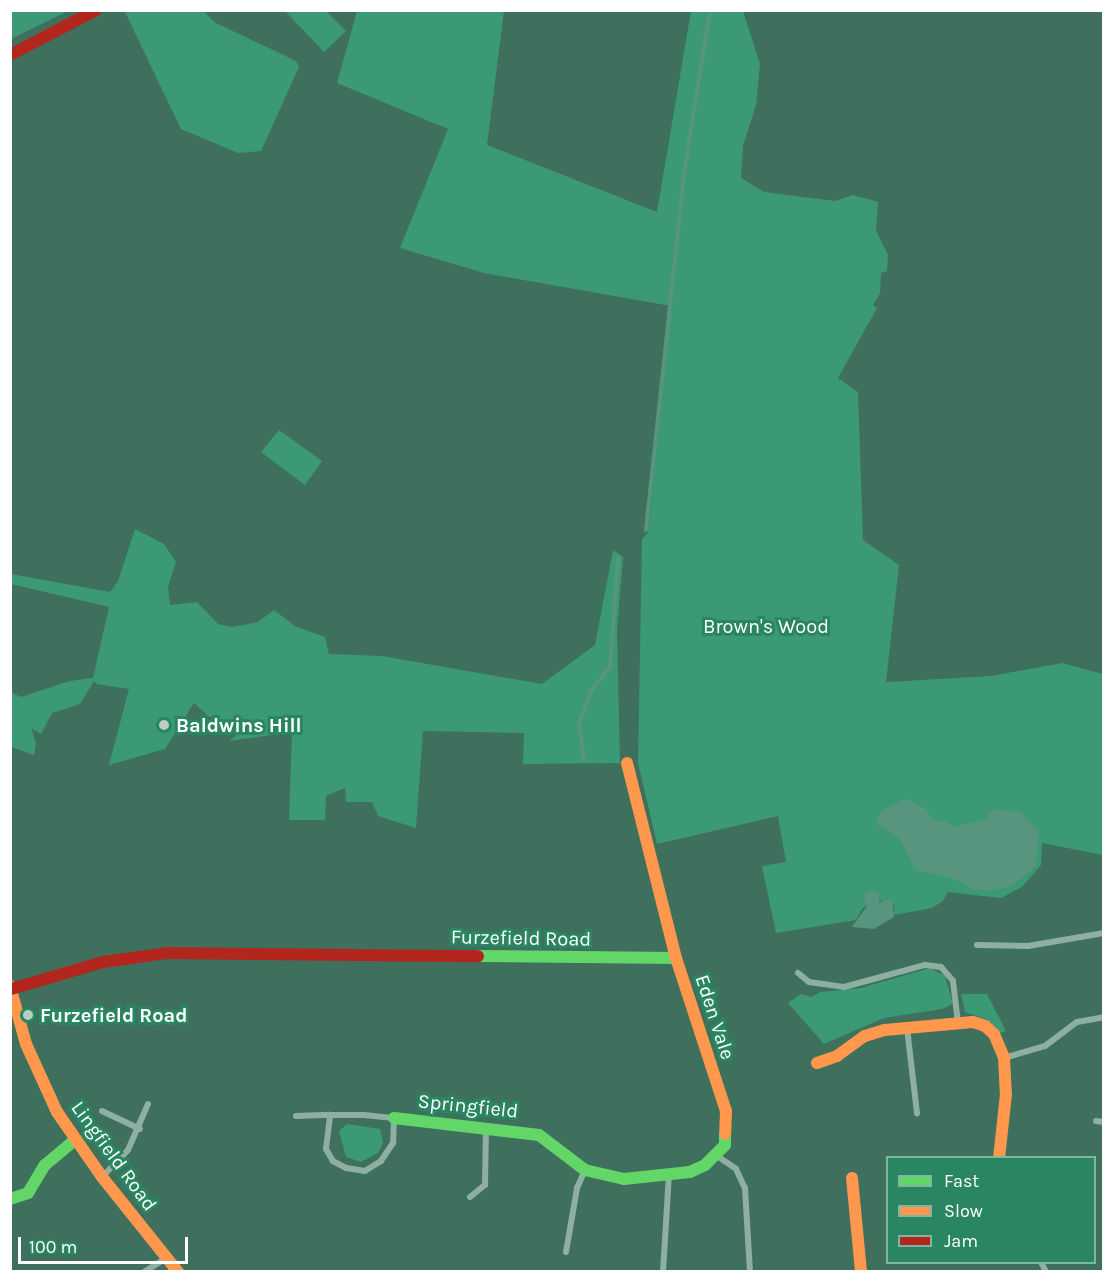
<!DOCTYPE html>
<style>
body{margin:0}
#map{position:relative;width:1114px;height:1282px;overflow:hidden;background:#3e705d;font-family:Karla,sans-serif}
div>[style]{position:absolute}
.green>*{inset:0;background:#3b9a75}
.water>*{inset:0;background:#58957f}
.stream>*{height:4px;margin:-2px;padding:0 2px;transform-origin:2px;border-radius:2px;background:#58957f}
.street>*{height:6px;margin:-3px;padding:0 3px;transform-origin:3px;border-radius:3px;background:#90afa3}
.fast>*{height:12px;margin:-6px;padding:0 6px;transform-origin:6px;border-radius:6px;background:#63d668}
.slow>*{height:12px;margin:-6px;padding:0 6px;transform-origin:6px;border-radius:6px;background:#ff974d}
.jam>*{height:12px;margin:-6px;padding:0 6px;transform-origin:6px;border-radius:6px;background:#b3261e}
.dots>*{width:16px;height:16px;translate:-50% -50%;box-sizing:border-box;border:3px solid #298562;border-radius:50%}
span{translate:-50% -50%;white-space:nowrap;text-align:center;line-height:1.15;-webkit-text-stroke:6px #298562;paint-order:stroke}
.park-label{font-size:20px;color:#fdfffe}
.poi-label{font-size:20px;color:#fff;font-weight:700}
.left{translate:0 -50%;text-align:left}
.street-label{font-size:20px;color:#fff}
.frame{position:absolute;inset:0;border:12px solid #fff;pointer-events:none}
.legend{position:absolute;left:886px;top:1156px;width:210px;height:108px;box-sizing:border-box;background:#298562;border:2px solid #7fb6a1;margin:0;padding:8px 10px;list-style:none;font-size:18px;color:#fff}
.legend li{display:flex;align-items:center;gap:12px;height:30px}
.legend b{width:30px;border:2px solid #7fb6a1}
.scale{position:absolute;left:18px;top:1237px;width:170px;height:27px;box-sizing:border-box;border:3px solid #fff;border-top:0;padding-left:8px;font-size:18px;line-height:21px;white-space:nowrap;color:#fff;-webkit-text-stroke:4px #298562;paint-order:stroke}
</style>
<div id="map">
<div class="green">
<div style="clip-path:polygon(11px 10px,68px 10px,68px 11px,11px 39px)"></div>
<div style="clip-path:polygon(203px 10px,214px 22px,296px 61px,299px 67px,261px 151px,238px 153px,181px 129px,125px 12px)"></div>
<div style="clip-path:polygon(285px 11px,326px 11px,346px 31px,324px 52px)"></div>
<div style="clip-path:polygon(357px 11px,504px 11px,487px 145px,657px 212px,691px 11px,743px 11px,760px 64px,756px 105px,743px 146px,741px 178px,764px 192px,835px 201px,853px 195px,878px 202px,876px 231px,888px 255px,887px 271px,881px 273px,880px 293px,873px 305px,877px 308px,838px 378px,858px 392px,863px 540px,899px 565px,886px 682px,991px 676px,1062px 663px,1103px 674px,1103px 855px,1042px 843px,1041px 865px,1022px 887px,1001px 898px,948px 892px,943px 901px,932px 908px,894px 915px,894px 905px,877px 900px,862px 909px,856px 920px,776px 933px,762px 866px,786px 862px,778px 816px,657px 844px,638px 763px,642px 539px,648px 533px,671px 306px,484px 273px,400px 248px,448px 129px,337px 83px)"></div>
<div style="clip-path:polygon(279px 430px,322px 461px,305px 485px,261px 452px)"></div>
<div style="clip-path:polygon(135px 529px,164px 544px,176px 562px,168px 587px,170px 605px,197px 602px,218px 624px,232px 627px,258px 622px,274px 610px,295px 626px,325px 637px,329px 654px,382px 656px,542px 684px,595px 645px,613px 550px,623px 557px,617px 630px,620px 763px,523px 764px,524px 733px,423px 731px,416px 828px,378px 816px,372px 802px,346px 802px,345px 788px,326px 796px,325px 820px,289px 820px,292px 732px,229px 741px,243px 730px,208px 716px,194px 703px,165px 749px,109px 765px,129px 689px,97px 684px,94px 681px,80px 704px,52px 713px,41px 734px,31px 728px,36px 743px,34px 755px,11px 747px,11px 692px,21px 697px,70px 681px,93px 678px,109px 607px,11px 584px,11px 574px,110px 592px,118px 581px)"></div>
<div style="clip-path:polygon(930px 968px,945px 976px,953px 1004px,942px 1009px,884px 1018px,824px 1044px,788px 1003px,801px 994px,811px 997px,820px 992px,861px 988px)"></div>
<div style="clip-path:polygon(961px 994px,987px 994px,1006px 1031px,1000px 1033px,988px 1020px,965px 1012px)"></div>
<div style="clip-path:polygon(347px 1124px,380px 1129px,383px 1143px,378px 1153px,361px 1162px,346px 1157px,339px 1131px)"></div>
</div>
<div class="water">
<div style="clip-path:polygon(905px 799px,926px 809px,932px 821px,946px 821px,952px 827px,990px 819px,987px 814px,995px 809px,1021px 813px,1039px 832px,1036px 866px,1012px 886px,990px 891px,972px 889px,955px 879px,916px 870px,900px 839px,876px 824px,881px 811px)"></div>
<div style="clip-path:polygon(871px 891px,879px 892px,879px 903px,892px 898px,894px 917px,874px 929px,852px 927px,867px 906px,864px 896px)"></div>
</div>
<div class="stream">
<div style="left:646px;top:530px;width:359px;rotate:-83.9deg"></div>
<div style="left:684px;top:173px;width:165px;rotate:-80.9deg"></div>
<div style="left:584px;top:760px;width:37px;rotate:-98deg"></div>
<div style="left:579px;top:723px;width:34px;rotate:-69deg"></div>
<div style="left:591px;top:691px;width:31px;rotate:-52deg"></div>
<div style="left:610px;top:667px;width:110px;rotate:-85.8deg"></div>
</div>
<div class="street">
<div style="left:977px;top:945px;width:51px;rotate:1.1deg"></div>
<div style="left:1028px;top:946px;width:77px;rotate:-9.7deg"></div>
<div style="left:798px;top:973px;width:14px;rotate:39deg"></div>
<div style="left:809px;top:982px;width:35px;rotate:8deg"></div>
<div style="left:844px;top:987px;width:84px;rotate:-15.2deg"></div>
<div style="left:925px;top:965px;width:16px;rotate:7deg"></div>
<div style="left:941px;top:967px;width:18px;rotate:49deg"></div>
<div style="left:953px;top:981px;width:42px;rotate:83.2deg"></div>
<div style="left:907px;top:1028px;width:86px;rotate:83.3deg"></div>
<div style="left:1004px;top:1058px;width:43px;rotate:-16.3deg"></div>
<div style="left:1045px;top:1046px;width:40px;rotate:-37deg"></div>
<div style="left:1077px;top:1022px;width:27px;rotate:-10deg"></div>
<div style="left:102px;top:1111px;width:42px;rotate:25.3deg"></div>
<div style="left:296px;top:1116px;width:34px;rotate:-2deg"></div>
<div style="left:330px;top:1115px;width:34px"></div>
<div style="left:364px;top:1115px;width:30px;rotate:6deg"></div>
<div style="left:394px;top:1118px;width:25px;rotate:92deg"></div>
<div style="left:393px;top:1143px;width:22px;rotate:124deg"></div>
<div style="left:381px;top:1161px;width:19px;rotate:148deg"></div>
<div style="left:365px;top:1171px;width:19px;rotate:-171deg"></div>
<div style="left:346px;top:1168px;width:15px;rotate:-152deg"></div>
<div style="left:333px;top:1161px;width:14px;rotate:-120deg"></div>
<div style="left:326px;top:1149px;width:34px;rotate:-83deg"></div>
<div style="left:1096px;top:1121px;width:8px;rotate:7deg"></div>
<div style="left:717px;top:1156px;width:23px;rotate:34deg"></div>
<div style="left:736px;top:1169px;width:21px;rotate:65deg"></div>
<div style="left:745px;top:1188px;width:84px;rotate:86.6deg"></div>
<div style="left:102px;top:1177px;width:37px;rotate:-46deg"></div>
<div style="left:128px;top:1150px;width:50px;rotate:-66.5deg"></div>
<div style="left:470px;top:1197px;width:19px;rotate:-39deg"></div>
<div style="left:485px;top:1185px;width:57px;rotate:-89deg"></div>
<div style="left:566px;top:1252px;width:65px;rotate:-80.2deg"></div>
<div style="left:577px;top:1188px;width:20px;rotate:-66deg"></div>
<div style="left:1041px;top:1262px;width:11px;rotate:63deg"></div>
<div style="left:144px;top:1272px;width:26px;rotate:-32deg"></div>
<div style="left:663px;top:1272px;width:97px;rotate:-86.5deg"></div>
</div>
<div class="fast">
<div style="left:478px;top:956px;width:198px;rotate:0.6deg"></div>
<div style="left:394px;top:1118px;width:146px;rotate:6.7deg"></div>
<div style="left:539px;top:1135px;width:58px;rotate:37.3deg"></div>
<div style="left:585px;top:1170px;width:40px;rotate:13deg"></div>
<div style="left:624px;top:1179px;width:66px;rotate:-6.1deg"></div>
<div style="left:690px;top:1172px;width:17px;rotate:-25deg"></div>
<div style="left:705px;top:1165px;width:28px;rotate:-45deg"></div>
<div style="left:725px;top:1145px;width:11px;rotate:-90deg"></div>
<div style="left:10px;top:1199px;width:19px;rotate:-18deg"></div>
<div style="left:28px;top:1193px;width:33px;rotate:-59deg"></div>
<div style="left:45px;top:1165px;width:38px;rotate:-40deg"></div>
</div>
<div class="slow">
<div style="left:627px;top:763px;width:201px;rotate:75.9deg"></div>
<div style="left:676px;top:958px;width:161px;rotate:71.9deg"></div>
<div style="left:726px;top:1111px;width:23px;rotate:92deg"></div>
<div style="left:10px;top:986px;width:60px;rotate:74.6deg"></div>
<div style="left:26px;top:1044px;width:75px;rotate:65.5deg"></div>
<div style="left:57px;top:1112px;width:79px;rotate:55.3deg"></div>
<div style="left:102px;top:1177px;width:122px;rotate:51.3deg"></div>
<div style="left:817px;top:1063px;width:21px;rotate:-19deg"></div>
<div style="left:837px;top:1056px;width:34px;rotate:-36deg"></div>
<div style="left:865px;top:1036px;width:21px;rotate:-17deg"></div>
<div style="left:885px;top:1030px;width:88px;rotate:-5.2deg"></div>
<div style="left:973px;top:1022px;width:13px;rotate:18deg"></div>
<div style="left:985px;top:1026px;width:12px;rotate:42deg"></div>
<div style="left:994px;top:1034px;width:26px;rotate:67deg"></div>
<div style="left:1004px;top:1058px;width:36px;rotate:87deg"></div>
<div style="left:1006px;top:1094px;width:64px;rotate:96.2deg"></div>
<div style="left:852px;top:1178px;width:94px;rotate:84.5deg"></div>
</div>
<div class="jam">
<div style="left:10px;top:55px;width:97px;rotate:-27.6deg"></div>
<div style="left:11px;top:989px;width:96px;rotate:-16.4deg"></div>
<div style="left:103px;top:962px;width:66px;rotate:-7.9deg"></div>
<div style="left:168px;top:953px;width:310px;rotate:0.6deg"></div>
</div>
<div class="dots">
<div style="left:164px;top:725px;background:#bbcdc6"></div>
<div style="left:28px;top:1015px;background:#bbcdc6"></div>
</div>
<div class="park-label">
<span style="left:766px;top:626px">Brown's Wood</span>
</div>
<div class="poi-label">
<span class="left" style="left:176px;top:725px">Baldwins Hill</span>
<span class="left" style="left:40px;top:1015px">Furzefield Road</span>
</div>
<div class="street-label">
<span style="left:521px;top:938px;rotate:1deg">Furzefield Road</span>
<span style="left:715px;top:1017px;rotate:72deg">Eden Vale</span>
<span style="left:468px;top:1106px;rotate:6deg">Springfield</span>
<span style="left:114px;top:1156px;rotate:54deg">Lingfield Road</span>
</div>
<div class="frame"></div>
<ul class="legend">
<li><b style="height:8px;background:#63d668"></b>Fast</li>
<li><b style="height:8px;background:#ff974d"></b>Slow</li>
<li><b style="height:8px;background:#b3261e"></b>Jam</li>
</ul>
<div class="scale">100 m</div>
</div>
